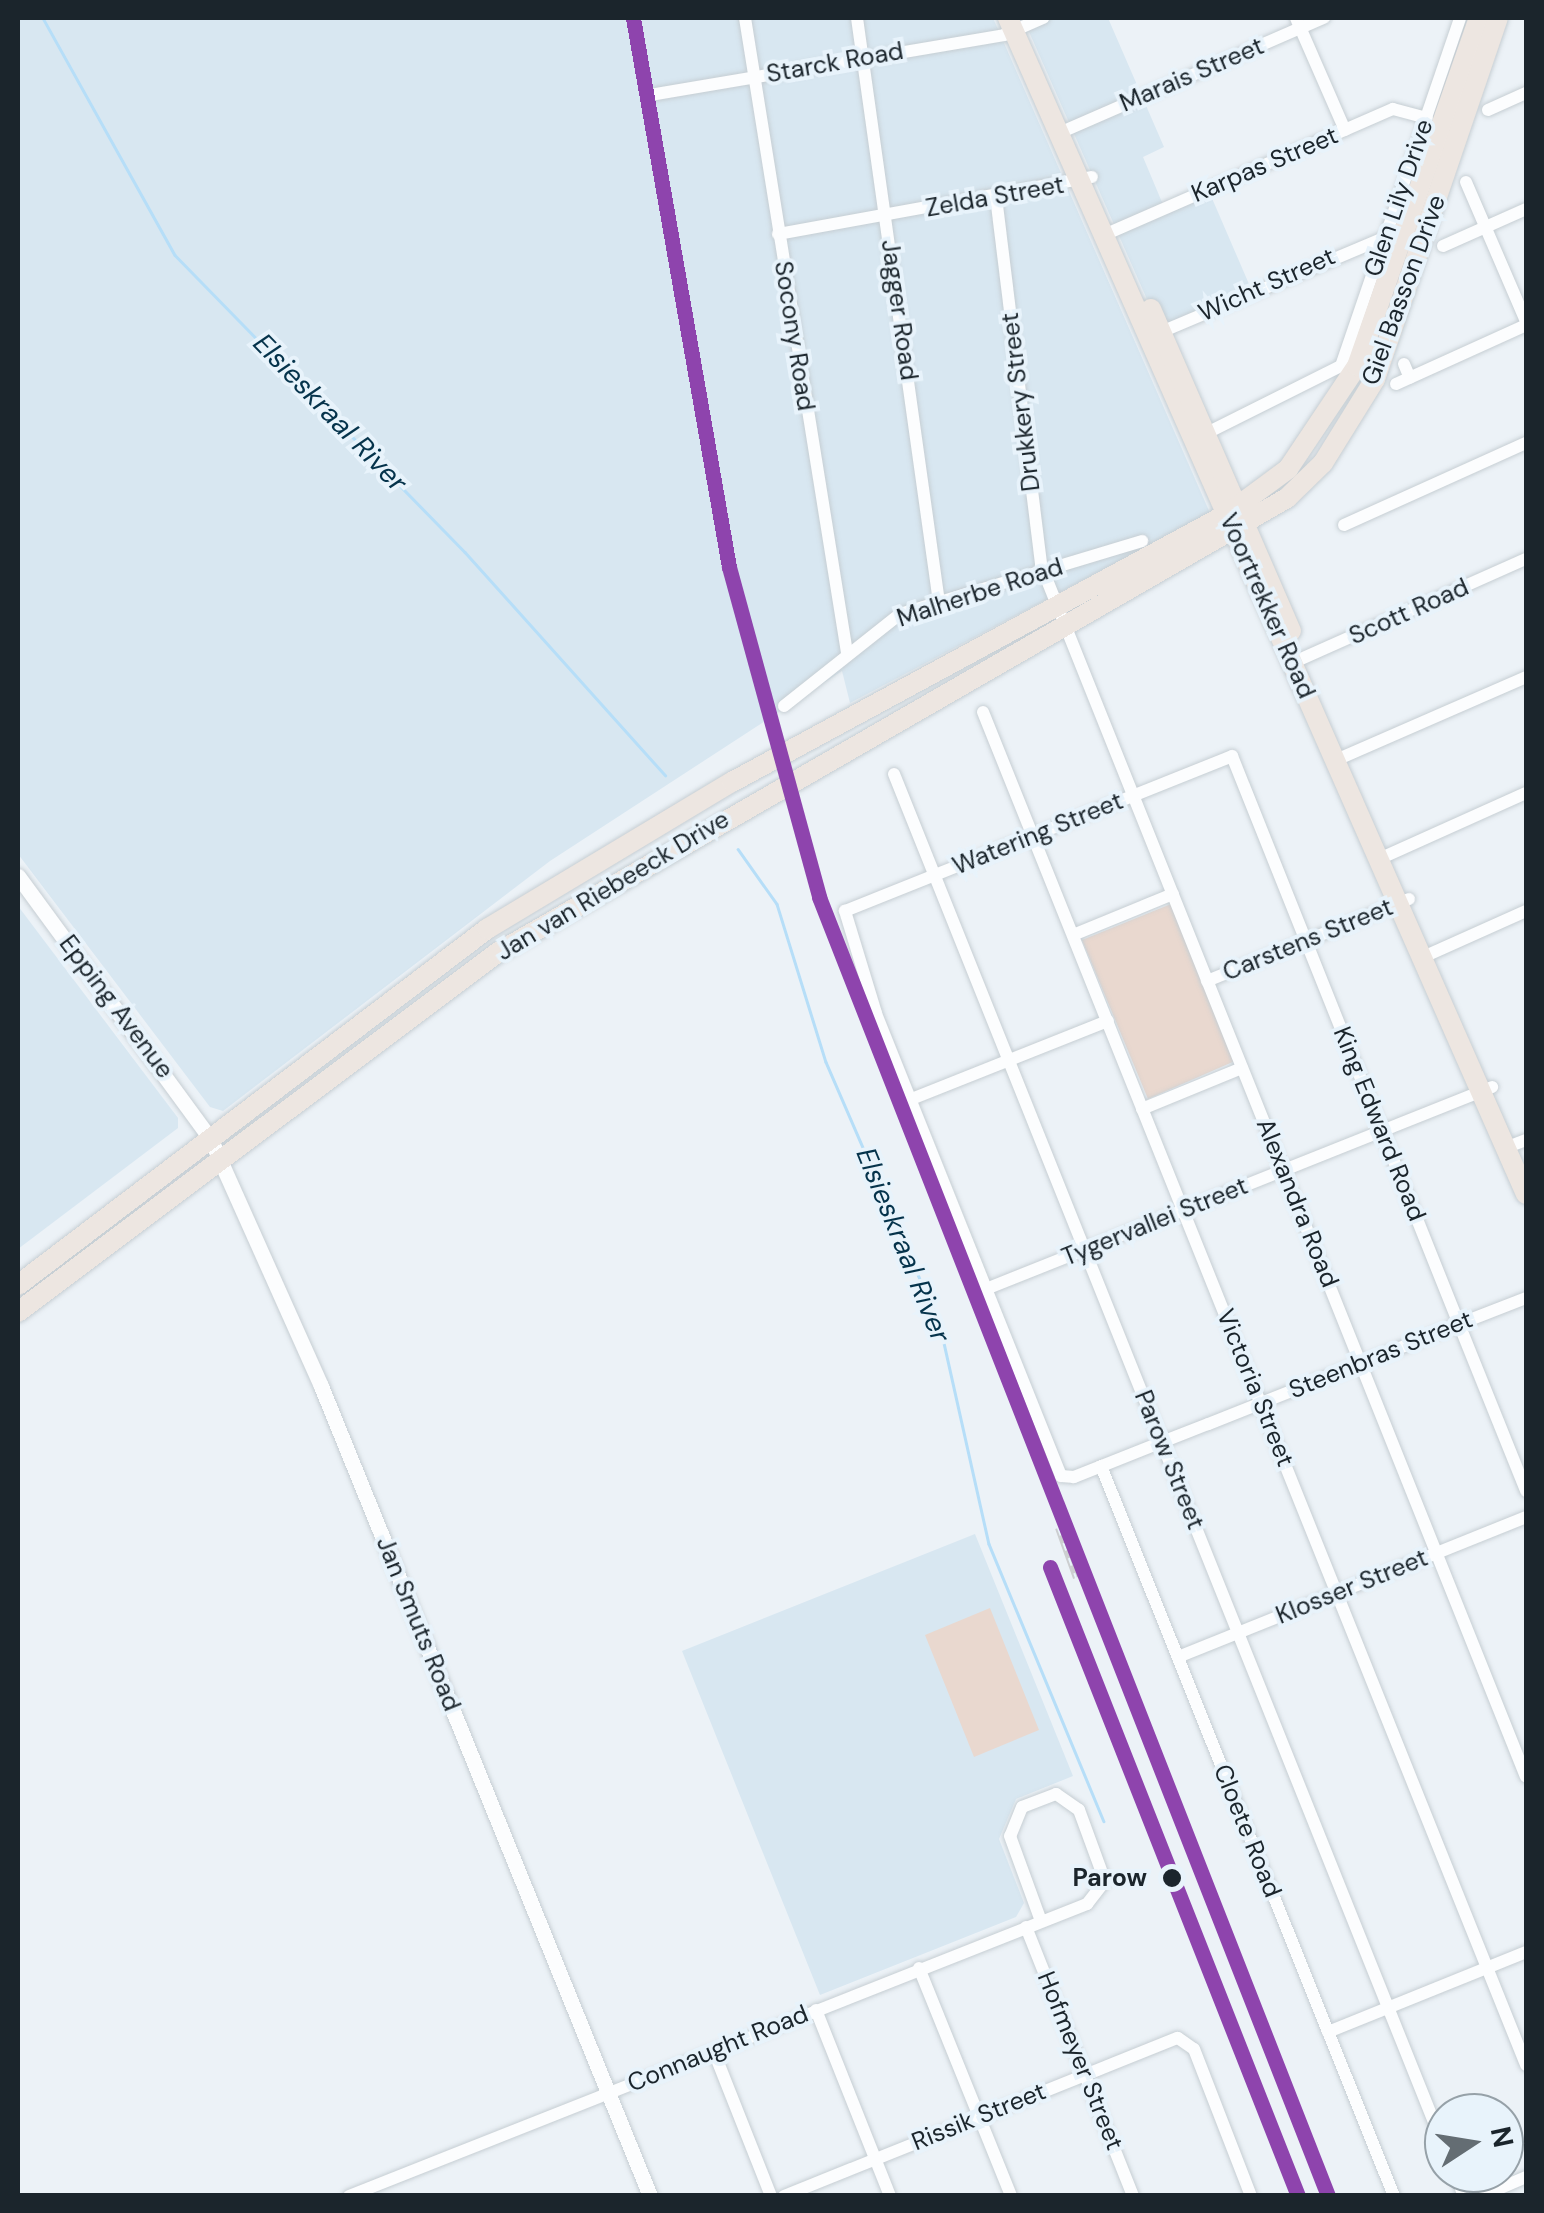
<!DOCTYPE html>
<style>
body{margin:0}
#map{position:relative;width:1544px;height:2213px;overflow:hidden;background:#ecf2f7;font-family:"DM Sans",sans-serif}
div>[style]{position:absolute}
.built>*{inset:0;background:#d8e7f1}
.green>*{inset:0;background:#e9d8cf}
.stream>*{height:2.5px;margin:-1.25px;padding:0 1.25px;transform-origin:1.25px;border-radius:1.25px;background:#b6def8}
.roads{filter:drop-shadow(0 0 2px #c6ced3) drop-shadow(0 0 2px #c6ced3)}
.minor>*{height:12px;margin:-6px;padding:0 6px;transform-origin:6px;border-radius:6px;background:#fcfdfe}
.tertiary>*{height:15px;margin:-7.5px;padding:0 7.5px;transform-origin:7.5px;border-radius:7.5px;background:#fcfdfe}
.primary>*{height:20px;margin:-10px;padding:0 10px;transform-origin:10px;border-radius:10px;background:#ede6e1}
.rail>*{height:6px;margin-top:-3px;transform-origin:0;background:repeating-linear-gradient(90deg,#e8f3fb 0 8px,#ccced0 0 16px);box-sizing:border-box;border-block:2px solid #ccced0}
.rail-1>*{height:15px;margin:-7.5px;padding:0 7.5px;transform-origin:7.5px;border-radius:7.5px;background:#8e44ad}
.dots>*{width:28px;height:28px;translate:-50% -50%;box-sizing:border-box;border:5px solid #e8f3fb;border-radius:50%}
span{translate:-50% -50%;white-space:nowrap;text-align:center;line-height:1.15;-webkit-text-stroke:8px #e8f3fb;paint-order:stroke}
.street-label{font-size:25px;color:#1b252c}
.stop-label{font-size:25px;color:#1b252c;font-weight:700}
.right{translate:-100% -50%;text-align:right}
.water-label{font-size:28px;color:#05334b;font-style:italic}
.frame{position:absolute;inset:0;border:20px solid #1b252c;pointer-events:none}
.north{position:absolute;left:1424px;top:2093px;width:100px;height:100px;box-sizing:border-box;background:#e8f3fb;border:2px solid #96a1a8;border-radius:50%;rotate:78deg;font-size:28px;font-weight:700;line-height:40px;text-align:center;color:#1b252c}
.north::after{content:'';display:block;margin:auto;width:35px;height:45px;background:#646d73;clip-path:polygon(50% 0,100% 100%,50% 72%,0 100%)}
</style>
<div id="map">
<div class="built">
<div style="clip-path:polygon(18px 18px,993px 18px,1210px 513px,850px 703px,842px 671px,550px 861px,223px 1111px,210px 1107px,18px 854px)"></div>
<div style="clip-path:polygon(1023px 18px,1108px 18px,1164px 147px,1143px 157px,1164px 207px,1208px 189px,1252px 291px,1161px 331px)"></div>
<div style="clip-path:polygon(18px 906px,178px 1118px,178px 1128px,18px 1249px)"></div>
<div style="clip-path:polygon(975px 1534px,1073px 1776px,1016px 1799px,999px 1839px,1024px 1903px,1016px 1917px,820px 1995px,682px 1651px)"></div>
</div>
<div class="green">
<div style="clip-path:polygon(1171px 904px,1235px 1061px,1148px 1099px,1082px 940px)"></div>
<div style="clip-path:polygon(990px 1608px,1039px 1730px,974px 1757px,925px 1635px)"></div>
</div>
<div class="stream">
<div style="left:43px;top:18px;width:271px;rotate:60.9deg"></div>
<div style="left:175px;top:255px;width:415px;rotate:45.7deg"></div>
<div style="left:465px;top:552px;width:300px;rotate:48.1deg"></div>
<div style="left:738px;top:849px;width:67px;rotate:54.7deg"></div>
<div style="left:777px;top:904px;width:165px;rotate:72.8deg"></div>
<div style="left:826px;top:1062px;width:287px;rotate:66.6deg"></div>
<div style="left:940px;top:1325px;width:224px;rotate:77.4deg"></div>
<div style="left:989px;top:1544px;width:300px;rotate:67.5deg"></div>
</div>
<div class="roads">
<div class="minor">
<div style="left:745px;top:18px;width:643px;rotate:80.87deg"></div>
<div style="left:857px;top:18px;width:590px;rotate:82.01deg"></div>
<div style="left:1296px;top:18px;width:122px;rotate:66.4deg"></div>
<div style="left:656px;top:94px;width:353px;rotate:-9.6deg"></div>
<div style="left:1004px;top:35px;width:43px;rotate:-23.6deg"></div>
<div style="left:1488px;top:110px;width:42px;rotate:-24.1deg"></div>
<div style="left:1059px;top:133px;width:289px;rotate:-23.5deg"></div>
<div style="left:1466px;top:182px;width:151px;rotate:66.7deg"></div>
<div style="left:996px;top:197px;width:371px;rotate:83deg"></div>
<div style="left:1041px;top:565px;width:1305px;rotate:68.19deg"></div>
<div style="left:778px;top:234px;width:319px;rotate:-10.3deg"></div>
<div style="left:1104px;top:235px;width:315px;rotate:-23.6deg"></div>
<div style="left:1393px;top:109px;width:35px;rotate:15deg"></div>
<div style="left:1443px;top:246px;width:91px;rotate:-24deg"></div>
<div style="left:1154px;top:335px;width:252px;rotate:-22.9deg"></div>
<div style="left:1404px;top:364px;width:15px;rotate:67deg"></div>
<div style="left:1396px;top:384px;width:143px;rotate:-24.4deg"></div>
<div style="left:1207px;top:433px;width:150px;rotate:-26.6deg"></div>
<div style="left:1341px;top:366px;width:367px;rotate:-71.1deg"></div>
<div style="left:1344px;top:525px;width:200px;rotate:-24.3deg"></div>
<div style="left:1292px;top:663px;width:256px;rotate:-24deg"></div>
<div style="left:784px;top:706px;width:148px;rotate:-38.4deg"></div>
<div style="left:900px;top:614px;width:253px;rotate:-16.8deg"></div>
<div style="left:983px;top:712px;width:1458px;rotate:68.13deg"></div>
<div style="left:1336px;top:760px;width:207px;rotate:-23.6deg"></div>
<div style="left:894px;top:774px;width:1479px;rotate:68.17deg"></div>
<div style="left:1379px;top:859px;width:161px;rotate:-24.2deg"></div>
<div style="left:1073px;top:935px;width:108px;rotate:-22.3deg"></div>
<div style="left:1421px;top:958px;width:115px;rotate:-24.1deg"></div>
<div style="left:1207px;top:981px;width:218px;rotate:-22.1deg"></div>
<div style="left:909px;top:1100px;width:214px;rotate:-21.7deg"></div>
<div style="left:1142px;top:1109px;width:108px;rotate:-22.3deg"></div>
<div style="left:1505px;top:1148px;width:22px;rotate:-21deg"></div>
<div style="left:986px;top:1289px;width:545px;rotate:-21.76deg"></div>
<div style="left:1526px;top:1298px;width:72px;rotate:158.8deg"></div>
<div style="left:1459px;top:1324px;width:56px;rotate:158deg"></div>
<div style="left:1407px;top:1345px;width:214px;rotate:158.3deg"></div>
<div style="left:1208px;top:1424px;width:49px;rotate:158.6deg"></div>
<div style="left:1162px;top:1442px;width:95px;rotate:158.3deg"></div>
<div style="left:1074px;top:1477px;width:13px;rotate:-176deg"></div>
<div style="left:1061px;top:1476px;width:499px;rotate:-111.8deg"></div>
<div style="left:876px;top:1013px;width:107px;rotate:-106.9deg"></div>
<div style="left:845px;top:911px;width:417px;rotate:-21.8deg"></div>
<div style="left:1232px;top:756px;width:612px;rotate:68.22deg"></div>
<div style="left:1459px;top:1324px;width:180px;rotate:68.1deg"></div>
<div style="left:1101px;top:1466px;width:787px;rotate:68.13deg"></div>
<div style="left:1178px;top:1657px;width:375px;rotate:-21.9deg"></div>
<div style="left:1026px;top:1927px;width:289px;rotate:68.3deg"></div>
<div style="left:919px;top:1968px;width:246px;rotate:68deg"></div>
<div style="left:816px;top:2010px;width:200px;rotate:68.3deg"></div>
<div style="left:1328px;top:2032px;width:214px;rotate:-22deg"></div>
<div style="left:714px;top:2052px;width:155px;rotate:68.4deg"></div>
<div style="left:1455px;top:2173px;width:25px;rotate:69deg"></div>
<div style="left:349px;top:2196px;width:794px;rotate:-21.59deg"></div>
<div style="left:1087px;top:1904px;width:29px;rotate:-52deg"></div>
<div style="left:1105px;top:1881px;width:76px;rotate:-110.1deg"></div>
<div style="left:1079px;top:1810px;width:28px;rotate:-145deg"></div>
<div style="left:1056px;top:1794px;width:36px;rotate:159deg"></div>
<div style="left:1022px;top:1807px;width:31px;rotate:112deg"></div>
<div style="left:1010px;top:1836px;width:90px;rotate:70deg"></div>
<div style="left:784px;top:2196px;width:424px;rotate:-21.9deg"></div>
<div style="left:1178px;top:2038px;width:19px;rotate:35deg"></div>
<div style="left:1194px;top:2049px;width:158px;rotate:68.8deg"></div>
<div style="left:1482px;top:2196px;width:48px;rotate:-23.4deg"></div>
</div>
<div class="tertiary">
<div style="left:18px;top:876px;width:327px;rotate:53.8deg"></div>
<div style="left:211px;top:1140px;width:269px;rotate:65.9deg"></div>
<div style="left:321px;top:1386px;width:874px;rotate:67.89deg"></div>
</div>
<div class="primary">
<div style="left:1008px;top:18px;width:1285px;rotate:66.23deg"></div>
<div style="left:1151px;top:309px;width:351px;rotate:66.5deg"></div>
<div style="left:18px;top:1285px;width:589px;rotate:-37.2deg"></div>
<div style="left:487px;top:929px;width:286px;rotate:-31deg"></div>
<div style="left:732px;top:782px;width:563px;rotate:-28.43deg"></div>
<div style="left:1227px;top:514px;width:76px;rotate:-36.4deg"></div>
<div style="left:1288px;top:469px;width:124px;rotate:-56.2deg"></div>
<div style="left:1357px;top:366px;width:369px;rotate:-70.7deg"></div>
<div style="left:18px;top:1312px;width:599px;rotate:-36.85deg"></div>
<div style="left:497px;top:953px;width:912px;rotate:-29.94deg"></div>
<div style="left:1287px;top:498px;width:50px;rotate:-44.2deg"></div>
<div style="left:1323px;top:463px;width:99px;rotate:-58.2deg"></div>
<div style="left:1375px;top:379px;width:381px;rotate:-71.2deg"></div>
</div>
</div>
<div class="rail">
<div style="left:1058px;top:1528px;width:53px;rotate:70.2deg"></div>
</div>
<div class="rail-1">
<div style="left:633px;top:18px;width:557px;rotate:80.08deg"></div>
<div style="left:729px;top:567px;width:342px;rotate:74.7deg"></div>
<div style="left:819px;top:897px;width:1395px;rotate:68.6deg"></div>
<div style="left:1050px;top:1567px;width:676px;rotate:68.48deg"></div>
</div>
<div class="dots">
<div style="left:1172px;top:1878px;background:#1b252c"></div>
</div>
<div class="street-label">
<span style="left:835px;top:63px;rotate:-10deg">Starck Road</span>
<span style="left:1192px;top:75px;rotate:-23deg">Marais Street</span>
<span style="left:1265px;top:165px;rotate:-23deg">Karpas Street</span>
<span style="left:995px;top:197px;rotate:-10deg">Zelda Street</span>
<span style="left:1399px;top:198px;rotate:-71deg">Glen Lily Drive</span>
<span style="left:1267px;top:285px;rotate:-24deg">Wicht Street</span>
<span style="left:1404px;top:290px;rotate:-70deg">Giel Basson Drive</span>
<span style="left:899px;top:310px;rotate:82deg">Jagger Road</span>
<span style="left:794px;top:336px;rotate:81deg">Socony Road</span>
<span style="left:1021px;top:402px;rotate:-97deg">Drukkery Street</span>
<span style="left:980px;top:593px;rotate:-18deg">Malherbe Road</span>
<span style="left:1267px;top:606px;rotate:66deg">Voortrekker Road</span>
<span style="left:1409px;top:612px;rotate:-24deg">Scott Road</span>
<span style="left:1038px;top:834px;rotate:-22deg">Watering Street</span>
<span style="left:613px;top:886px;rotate:-31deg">Jan van Riebeeck Drive</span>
<span style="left:1308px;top:940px;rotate:-22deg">Carstens Street</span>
<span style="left:116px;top:1007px;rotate:53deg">Epping Avenue</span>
<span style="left:1379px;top:1124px;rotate:68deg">King Edward Road</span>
<span style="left:1297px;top:1203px;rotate:68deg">Alexandra Road</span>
<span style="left:1155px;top:1222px;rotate:-22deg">Tygervallei Street</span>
<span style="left:1381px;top:1355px;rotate:-22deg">Steenbras Street</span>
<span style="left:1255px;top:1388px;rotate:68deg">Victoria Street</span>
<span style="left:1169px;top:1460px;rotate:68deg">Parow Street</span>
<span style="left:1352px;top:1587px;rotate:-22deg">Klosser Street</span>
<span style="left:418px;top:1624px;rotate:68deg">Jan Smuts Road</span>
<span style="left:1247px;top:1831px;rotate:68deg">Cloete Road</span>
<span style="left:718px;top:2049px;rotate:-22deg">Connaught Road</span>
<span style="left:1080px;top:2061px;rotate:68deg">Hofmeyer Street</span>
<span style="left:979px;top:2117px;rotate:-22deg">Rissik Street</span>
</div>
<div class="stop-label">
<span class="right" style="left:1147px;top:1878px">Parow</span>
</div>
<div class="water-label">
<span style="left:330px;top:413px;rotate:46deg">Elsieskraal River</span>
<span style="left:903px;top:1245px;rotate:68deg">Elsieskraal River</span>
</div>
<div class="frame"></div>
<div class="north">N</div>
</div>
